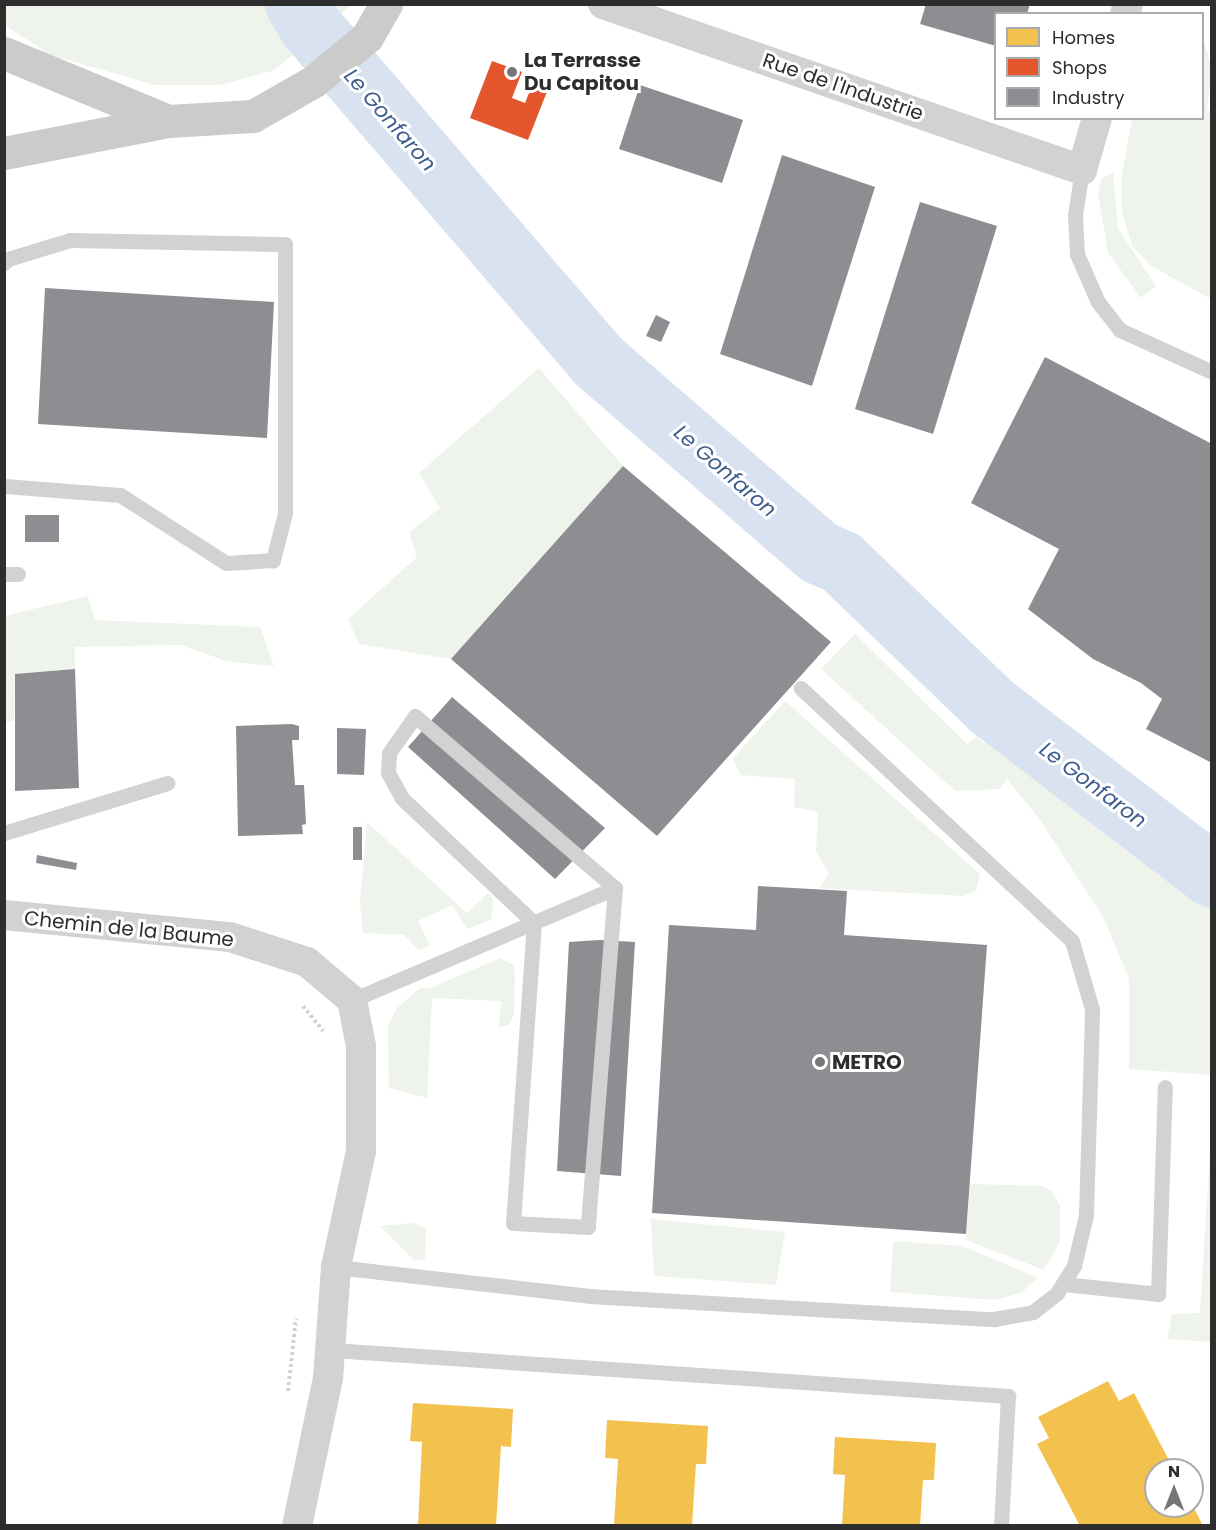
<!DOCTYPE html>
<style>
body{margin:0}
#map{position:relative;width:1216px;height:1530px;overflow:hidden;background:#fff;font-family:Poppins,sans-serif}
div>[style]{position:absolute}
.green>*{inset:0;background:#eef4eb}
.homes>*{inset:0;background:#f2c14e}
.shops>*{inset:0;background:#e4572e}
.industry>*{inset:0;background:#8d8d92}
.river>*{height:64px;margin:-32px;padding:0 32px;transform-origin:32px;border-radius:32px;background:#d8e2f0}
.path>*{height:4px;margin-top:-2px;transform-origin:0;background:repeating-linear-gradient(90deg,#d2d2d2 0 3px,transparent 0 6px)}
.lane>*{height:15px;margin:-7.5px;padding:0 7.5px;transform-origin:7.5px;border-radius:7.5px;background:#d2d2d2}
.street>*{height:30px;margin:-15px;padding:0 15px;transform-origin:15px;border-radius:15px;background:#d2d2d2}
.secondary>*{height:33px;margin:-16.5px;padding:0 16.5px;transform-origin:16.5px;border-radius:16.5px;background:#cbcbcb}
.dots>*{width:16px;height:16px;translate:-50% -50%;box-sizing:border-box;border:3px solid #fff;border-radius:50%}
span{translate:-50% -50%;white-space:nowrap;text-align:center;line-height:1.15;-webkit-text-stroke:6px #fff;paint-order:stroke}
.poi-label{font-size:20px;color:#2d2d2d;font-weight:700}
.left{translate:0 -50%;text-align:left}
.street-label{font-size:20px;color:#2d2d2d}
.water-label{font-size:21px;color:#3d5d8d;font-style:italic}
.frame{position:absolute;inset:0;border:6px solid #2d2d2d;pointer-events:none}
.legend{position:absolute;left:994px;top:12px;width:210px;height:108px;box-sizing:border-box;background:#fff;border:2px solid #ababab;margin:0;padding:8px 10px;list-style:none;font-size:18px;color:#2d2d2d}
.legend li{display:flex;align-items:center;gap:12px;height:30px}
.legend b{width:30px;border:2px solid #ababab}
.north{position:absolute;left:1144px;top:1458px;width:60px;height:60px;box-sizing:border-box;background:#fff;border:2px solid #ababab;border-radius:50%;rotate:0deg;font-size:16px;font-weight:700;line-height:24px;text-align:center;color:#2d2d2d}
.north::after{content:'';display:block;margin:auto;width:21px;height:27px;background:#767676;clip-path:polygon(50% 0,100% 100%,50% 72%,0 100%)}
</style>
<div id="map">
<div class="green">
<div style="clip-path:polygon(4px 5px,351px 5px,275px 70px,220px 85px,155px 85px,50px 55px,5px 25px)"></div>
<div style="clip-path:polygon(1203px 38px,1212px 69px,1207px 110px,1212px 111px,1211px 299px,1151px 266px,1132px 246px,1122px 212px,1121px 179px,1132px 119px,1202px 118px)"></div>
<div style="clip-path:polygon(1113px 172px,1118px 228px,1156px 286px,1141px 298px,1108px 253px,1098px 194px,1101px 179px)"></div>
<div style="clip-path:polygon(539px 368px,623px 466px,451px 659px,359px 644px,348px 619px,417px 557px,409px 532px,440px 508px,419px 473px)"></div>
<div style="clip-path:polygon(88px 596px,95px 620px,260px 627px,274px 666px,226px 661px,181px 645px,75px 647px,75px 669px,15px 674px,14px 721px,5px 722px,4px 616px)"></div>
<div style="clip-path:polygon(855px 634px,967px 744px,977px 736px,984px 744px,990px 719px,1211px 905px,1211px 1075px,1129px 1069px,1129px 978px,1103px 917px,1040px 820px,1007px 779px,1000px 789px,955px 791px,821px 669px)"></div>
<div style="clip-path:polygon(785px 701px,980px 874px,976px 891px,963px 896px,819px 888px,829px 874px,816px 851px,818px 812px,794px 807px,795px 779px,740px 775px,733px 758px)"></div>
<div style="clip-path:polygon(367px 822px,467px 913px,489px 892px,494px 902px,491px 920px,467px 929px,452px 905px,418px 921px,430px 946px,419px 950px,404px 935px,363px 933px,360px 903px)"></div>
<div style="clip-path:polygon(500px 958px,513px 965px,515px 976px,514px 1013px,510px 1025px,499px 1027px,501px 1001px,432px 998px,427px 1098px,389px 1088px,388px 1026px,396px 1009px,420px 988px,430px 988px)"></div>
<div style="clip-path:polygon(1211px 1134px,1211px 1342px,1167px 1339px,1172px 1314px,1200px 1313px)"></div>
<div style="clip-path:polygon(970px 1184px,1043px 1186px,1052px 1191px,1060px 1205px,1060px 1242px,1044px 1270px,966px 1240px)"></div>
<div style="clip-path:polygon(651px 1219px,785px 1232px,776px 1285px,654px 1276px)"></div>
<div style="clip-path:polygon(414px 1223px,426px 1228px,425px 1260px,414px 1260px,380px 1226px)"></div>
<div style="clip-path:polygon(893px 1241px,962px 1246px,1038px 1278px,1021px 1293px,995px 1300px,890px 1292px)"></div>
</div>
<div class="homes">
<div style="clip-path:polygon(1108px 1381px,1119px 1401px,1134px 1393px,1174px 1470px,1156px 1470px,1156px 1506px,1193px 1506px,1203px 1526px,1080px 1526px,1037px 1444px,1049px 1438px,1038px 1417px)"></div>
<div style="clip-path:polygon(413px 1403px,513px 1409px,511px 1447px,501px 1446px,496px 1526px,418px 1526px,422px 1442px,410px 1441px)"></div>
<div style="clip-path:polygon(607px 1420px,708px 1426px,706px 1464px,696px 1464px,692px 1526px,614px 1526px,618px 1459px,605px 1458px)"></div>
<div style="clip-path:polygon(835px 1437px,936px 1443px,934px 1480px,923px 1480px,920px 1526px,842px 1526px,845px 1475px,833px 1474px)"></div>
</div>
<div class="shops">
<div style="clip-path:polygon(492px 61px,522px 72px,512px 98px,525px 103px,533px 83px,548px 89px,528px 140px,470px 118px)"></div>
</div>
<div class="industry">
<div style="clip-path:polygon(926px 4px,1030px 4px,1027px 14px,996px 14px,996px 46px,920px 24px)"></div>
<div style="clip-path:polygon(640px 85px,743px 120px,722px 183px,619px 149px)"></div>
<div style="clip-path:polygon(782px 155px,875px 187px,812px 386px,720px 354px)"></div>
<div style="clip-path:polygon(920px 202px,997px 226px,933px 434px,855px 409px)"></div>
<div style="clip-path:polygon(45px 288px,274px 302px,267px 438px,38px 424px)"></div>
<div style="clip-path:polygon(656px 315px,670px 322px,661px 342px,646px 336px)"></div>
<div style="clip-path:polygon(1045px 357px,1212px 444px,1212px 763px,1146px 729px,1162px 699px,1141px 683px,1093px 659px,1028px 609px,1059px 549px,971px 503px)"></div>
<div style="clip-path:polygon(623px 466px,831px 642px,657px 836px,451px 659px)"></div>
<div style="clip-path:polygon(25px 515px,59px 515px,59px 542px,25px 542px)"></div>
<div style="clip-path:polygon(75px 669px,79px 788px,15px 791px,15px 674px)"></div>
<div style="clip-path:polygon(452px 697px,605px 828px,555px 879px,408px 747px)"></div>
<div style="clip-path:polygon(292px 724px,299px 726px,299px 740px,292px 740px,295px 785px,304px 785px,306px 824px,302px 825px,303px 834px,238px 836px,236px 726px)"></div>
<div style="clip-path:polygon(337px 728px,366px 729px,364px 775px,337px 774px)"></div>
<div style="clip-path:polygon(353px 827px,362px 827px,362px 860px,353px 860px)"></div>
<div style="clip-path:polygon(37px 855px,77px 863px,76px 870px,36px 863px)"></div>
<div style="clip-path:polygon(758px 886px,847px 891px,844px 935px,987px 945px,966px 1234px,652px 1213px,669px 925px,756px 930px)"></div>
<div style="clip-path:polygon(599px 940px,635px 942px,621px 1176px,557px 1171px,569px 942px)"></div>
</div>
<div class="river">
<div style="left:297px;top:4px;width:27px;rotate:59deg"></div>
<div style="left:311px;top:27px;width:440px;rotate:49.3deg"></div>
<div style="left:598px;top:361px;width:294px;rotate:40.9deg"></div>
<div style="left:820px;top:553px;width:23px;rotate:23deg"></div>
<div style="left:841px;top:562px;width:209px;rotate:43.8deg"></div>
<div style="left:992px;top:707px;width:277px;rotate:37.4deg"></div>
</div>
<div class="path">
<div style="left:303px;top:1006px;width:32px;rotate:51deg"></div>
<div style="left:288px;top:1391px;width:73px;rotate:-83.7deg"></div>
</div>
<div class="lane">
<div style="left:1082px;top:170px;width:46px;rotate:98.8deg"></div>
<div style="left:1075px;top:215px;width:39px;rotate:87deg"></div>
<div style="left:1077px;top:254px;width:52px;rotate:66.4deg"></div>
<div style="left:1098px;top:302px;width:36px;rotate:52deg"></div>
<div style="left:1120px;top:330px;width:101px;rotate:24.5deg"></div>
<div style="left:4px;top:263px;width:6px;rotate:-45deg"></div>
<div style="left:8px;top:259px;width:65px;rotate:-17deg"></div>
<div style="left:70px;top:240px;width:215px;rotate:1.1deg"></div>
<div style="left:285px;top:244px;width:269px;rotate:90deg"></div>
<div style="left:285px;top:513px;width:49px;rotate:104.3deg"></div>
<div style="left:273px;top:560px;width:47px;rotate:176.3deg"></div>
<div style="left:226px;top:563px;width:126px;rotate:-147.3deg"></div>
<div style="left:120px;top:495px;width:116px;rotate:-175.6deg"></div>
<div style="left:4px;top:574px;width:14px"></div>
<div style="left:415px;top:716px;width:264px;rotate:40.7deg"></div>
<div style="left:615px;top:888px;width:340px;rotate:94.6deg"></div>
<div style="left:588px;top:1227px;width:75px;rotate:-176.9deg"></div>
<div style="left:513px;top:1223px;width:301px;rotate:-86deg"></div>
<div style="left:534px;top:923px;width:182px;rotate:-136.6deg"></div>
<div style="left:402px;top:798px;width:29px;rotate:-119deg"></div>
<div style="left:388px;top:773px;width:20px;rotate:-87deg"></div>
<div style="left:389px;top:753px;width:45px;rotate:-54.9deg"></div>
<div style="left:4px;top:833px;width:171px;rotate:-17deg"></div>
<div style="left:352px;top:1000px;width:286px;rotate:-23.1deg"></div>
<div style="left:336px;top:1267px;width:255px;rotate:6.5deg"></div>
<div style="left:589px;top:1296px;width:406px;rotate:3.3deg"></div>
<div style="left:994px;top:1319px;width:40px;rotate:-10deg"></div>
<div style="left:1033px;top:1312px;width:31px;rotate:-38deg"></div>
<div style="left:1057px;top:1293px;width:32px;rotate:-58deg"></div>
<div style="left:1074px;top:1266px;width:52px;rotate:-76.8deg"></div>
<div style="left:1086px;top:1215px;width:206px;rotate:-88.3deg"></div>
<div style="left:1092px;top:1009px;width:71px;rotate:-106.4deg"></div>
<div style="left:1072px;top:941px;width:371px;rotate:-137deg"></div>
<div style="left:1063px;top:1284px;width:96px;rotate:6deg"></div>
<div style="left:1158px;top:1294px;width:207px;rotate:-88.1deg"></div>
<div style="left:332px;top:1350px;width:678px;rotate:3.89deg"></div>
<div style="left:1008px;top:1396px;width:130px;rotate:93.1deg"></div>
</div>
<div class="street">
<div style="left:603px;top:4px;width:507px;rotate:19.11deg"></div>
<div style="left:1082px;top:170px;width:54px;rotate:-73.9deg"></div>
<div style="left:1125px;top:14px;width:10px;rotate:-73deg"></div>
<div style="left:4px;top:915px;width:227px;rotate:5.6deg"></div>
<div style="left:230px;top:937px;width:81px;rotate:18deg"></div>
<div style="left:307px;top:962px;width:59px;rotate:40.2deg"></div>
<div style="left:352px;top:1000px;width:47px;rotate:78.9deg"></div>
<div style="left:361px;top:1046px;width:105px;rotate:90deg"></div>
<div style="left:361px;top:1151px;width:119px;rotate:102.2deg"></div>
<div style="left:336px;top:1267px;width:111px;rotate:94.1deg"></div>
<div style="left:328px;top:1378px;width:151px;rotate:101.8deg"></div>
</div>
<div class="secondary">
<div style="left:4px;top:53px;width:178px;rotate:22.5deg"></div>
<div style="left:4px;top:153px;width:167px;rotate:-11deg"></div>
<div style="left:168px;top:121px;width:85px;rotate:-3.4deg"></div>
<div style="left:253px;top:116px;width:70px;rotate:-29.8deg"></div>
<div style="left:314px;top:81px;width:69px;rotate:-39.7deg"></div>
<div style="left:367px;top:37px;width:38px;rotate:-60deg"></div>
</div>
<div class="dots">
<div style="left:512px;top:72px;background:#767676"></div>
<div style="left:820px;top:1062px;background:#767676"></div>
</div>
<div class="poi-label">
<span class="left" style="left:524px;top:72px">La Terrasse<br>Du Capitou</span>
<span class="left" style="left:832px;top:1062px">METRO</span>
</div>
<div class="street-label">
<span style="left:843px;top:87px;rotate:19deg">Rue de l'Industrie</span>
<span style="left:129px;top:929px;rotate:6deg">Chemin de la Baume</span>
</div>
<div class="water-label">
<span style="left:390px;top:120px;rotate:49deg">Le Gonfaron</span>
<span style="left:725px;top:471px;rotate:41deg">Le Gonfaron</span>
<span style="left:1093px;top:785px;rotate:37deg">Le Gonfaron</span>
</div>
<div class="frame"></div>
<ul class="legend">
<li><b style="height:16px;background:#f2c14e"></b>Homes</li>
<li><b style="height:16px;background:#e4572e"></b>Shops</li>
<li><b style="height:16px;background:#8d8d92"></b>Industry</li>
</ul>
<div class="north">N</div>
</div>
